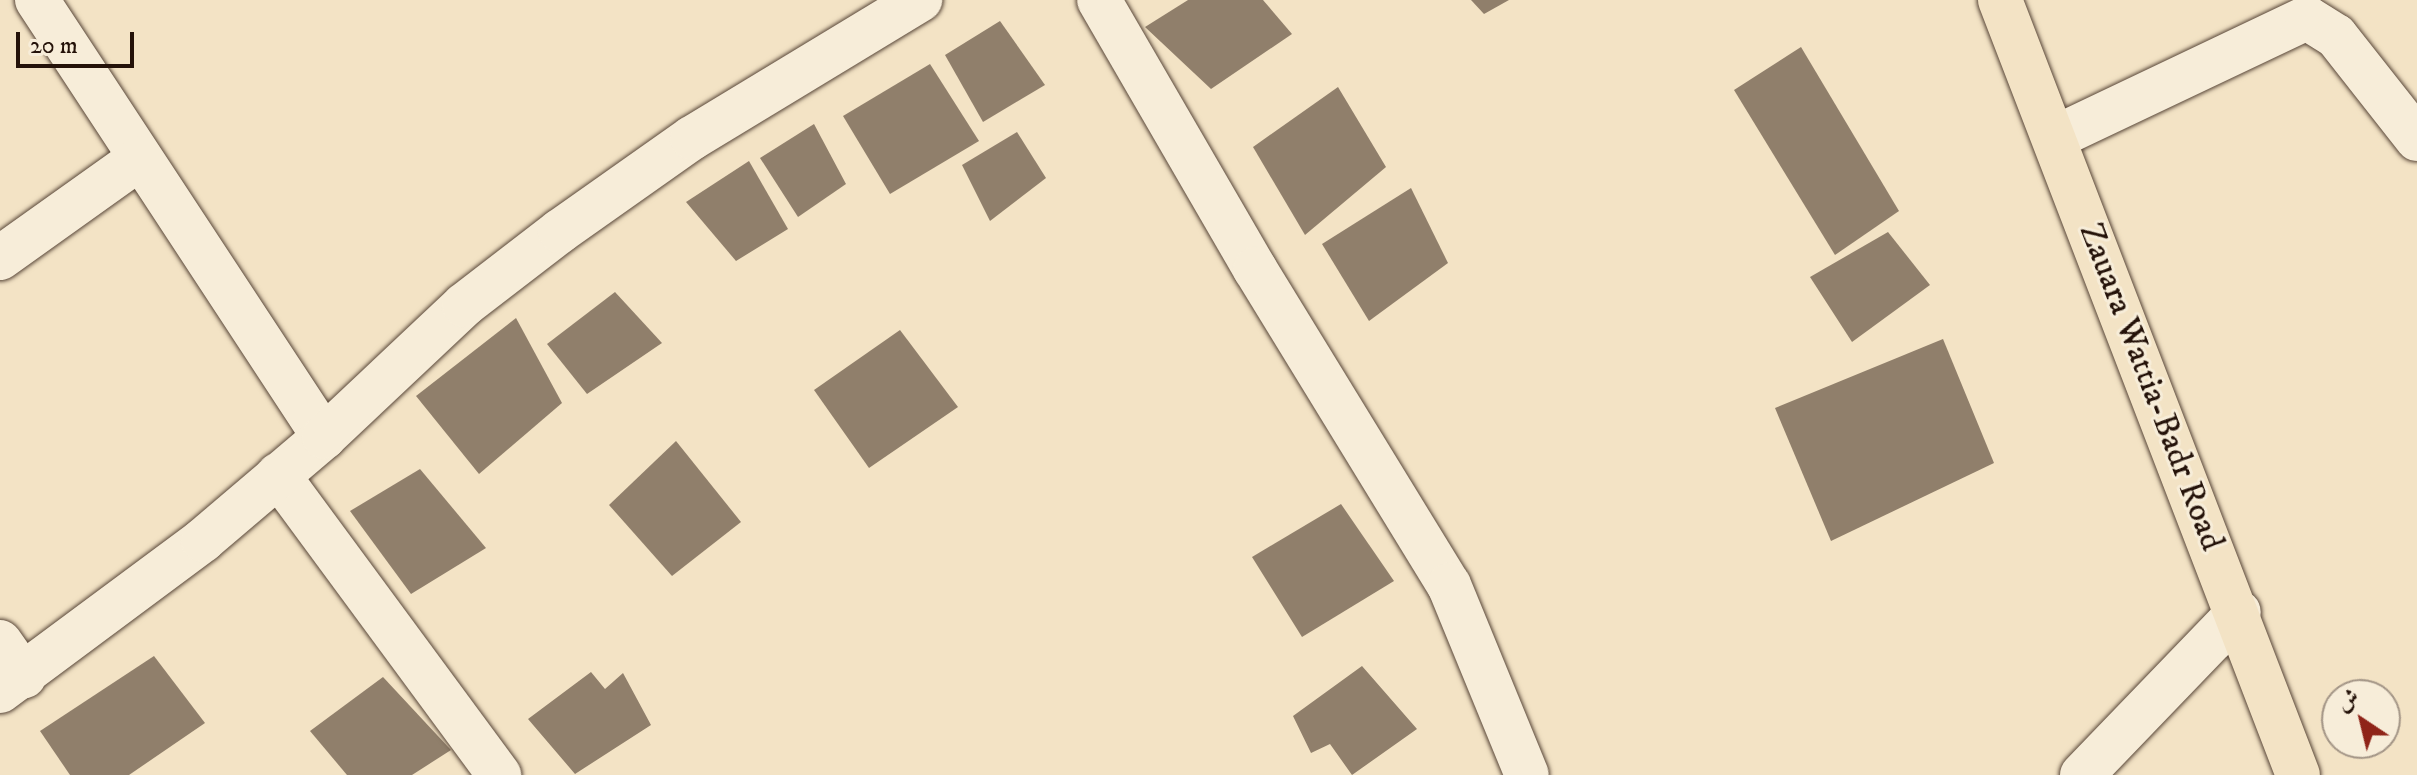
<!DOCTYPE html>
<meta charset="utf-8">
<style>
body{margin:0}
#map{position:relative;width:2417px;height:775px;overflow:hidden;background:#f3e3c5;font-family:"IM FELL DW Pica",Amiri,serif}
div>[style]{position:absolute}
.building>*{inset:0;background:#907f6b}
.roads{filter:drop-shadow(0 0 2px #584638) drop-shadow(0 0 2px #584638)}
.minor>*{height:44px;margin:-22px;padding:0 22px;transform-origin:22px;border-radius:22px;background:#f7edd9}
.highway>*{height:44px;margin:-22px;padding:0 22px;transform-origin:22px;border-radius:22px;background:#f3e3c5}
span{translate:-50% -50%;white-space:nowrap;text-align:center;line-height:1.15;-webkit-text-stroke:6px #f7edd9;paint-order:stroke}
.street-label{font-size:34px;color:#241209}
.north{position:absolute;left:2321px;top:679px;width:80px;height:80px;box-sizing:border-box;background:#f7edd9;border:2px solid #a39586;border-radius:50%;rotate:325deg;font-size:22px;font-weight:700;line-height:32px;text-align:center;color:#241209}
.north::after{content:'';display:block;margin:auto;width:28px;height:36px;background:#8f2418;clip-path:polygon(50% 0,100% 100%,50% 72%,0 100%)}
.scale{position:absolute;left:16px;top:32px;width:118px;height:36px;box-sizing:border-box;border:4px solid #241209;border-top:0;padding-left:10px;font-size:24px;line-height:28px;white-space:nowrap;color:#241209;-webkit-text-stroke:6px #f7edd9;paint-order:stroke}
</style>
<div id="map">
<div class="building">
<div style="clip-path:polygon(1188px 0,1263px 0,1292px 34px,1211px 89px,1145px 27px)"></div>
<div style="clip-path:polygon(1471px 0,1509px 0,1484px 14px)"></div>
<div style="clip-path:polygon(1000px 21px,1045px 85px,983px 122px,945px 55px)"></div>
<div style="clip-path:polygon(1801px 47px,1899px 211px,1835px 255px,1734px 90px)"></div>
<div style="clip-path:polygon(930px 64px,979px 141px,890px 194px,843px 116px)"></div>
<div style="clip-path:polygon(1338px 87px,1386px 167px,1305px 235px,1253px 147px)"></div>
<div style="clip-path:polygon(814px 124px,846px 184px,798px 217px,760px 158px)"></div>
<div style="clip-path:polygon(1017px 132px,1046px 178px,990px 221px,962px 165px)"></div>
<div style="clip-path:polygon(749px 161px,788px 229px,736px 261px,686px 202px)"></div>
<div style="clip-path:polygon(1411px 188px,1448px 263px,1369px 321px,1322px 244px)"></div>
<div style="clip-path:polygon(1888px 232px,1930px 285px,1852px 342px,1810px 277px)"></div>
<div style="clip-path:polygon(615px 292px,662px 343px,587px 394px,547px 344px)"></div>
<div style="clip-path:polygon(516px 318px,562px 403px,479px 474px,416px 396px)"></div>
<div style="clip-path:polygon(900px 330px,958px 407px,869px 468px,814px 390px)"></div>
<div style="clip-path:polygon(1943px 339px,1994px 463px,1831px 541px,1775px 408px)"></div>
<div style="clip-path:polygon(676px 441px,741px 522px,672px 576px,609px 505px)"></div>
<div style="clip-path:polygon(420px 469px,486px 548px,411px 594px,350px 511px)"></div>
<div style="clip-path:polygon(1341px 504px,1394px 581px,1302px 637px,1252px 557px)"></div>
<div style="clip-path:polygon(154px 656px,205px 723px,129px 775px,70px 775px,40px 731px)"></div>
<div style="clip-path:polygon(1362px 666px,1417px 729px,1352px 775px,1330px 744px,1311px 753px,1293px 716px)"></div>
<div style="clip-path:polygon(591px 672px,605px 689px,623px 673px,651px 725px,575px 774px,528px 719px)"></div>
<div style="clip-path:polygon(383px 677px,451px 750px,412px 775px,347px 775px,310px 731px)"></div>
</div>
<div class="roads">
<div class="minor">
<div style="left:37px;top:0;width:523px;rotate:56.71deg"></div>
<div style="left:1099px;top:0;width:311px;rotate:59.9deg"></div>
<div style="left:1255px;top:269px;width:371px;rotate:58.5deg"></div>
<div style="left:1449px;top:585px;width:205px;rotate:67.7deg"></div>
<div style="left:2054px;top:138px;width:280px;rotate:-25.4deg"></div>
<div style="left:2307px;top:18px;width:34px;rotate:32deg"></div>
<div style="left:2336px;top:36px;width:131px;rotate:51.8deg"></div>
<div style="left:0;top:258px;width:172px;rotate:-35.5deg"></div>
<div style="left:278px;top:475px;width:373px;rotate:53.6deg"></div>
<div style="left:0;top:642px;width:42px;rotate:54.8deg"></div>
<div style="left:0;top:691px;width:253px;rotate:-36.6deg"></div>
<div style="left:203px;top:540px;width:159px;rotate:-40.4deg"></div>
<div style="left:324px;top:437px;width:192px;rotate:-43.3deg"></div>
<div style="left:464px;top:305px;width:121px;rotate:-37.6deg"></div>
<div style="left:560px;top:231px;width:161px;rotate:-35.2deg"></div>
<div style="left:692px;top:138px;width:267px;rotate:-31.2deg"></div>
<div style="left:2082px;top:775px;width:226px;rotate:-46.1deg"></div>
</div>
<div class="highway">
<div style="left:2000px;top:0;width:830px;rotate:68.97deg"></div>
</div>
</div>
<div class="street-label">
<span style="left:2151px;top:387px;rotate:69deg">Zauara Wattia-Badr Road</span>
</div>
<div class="north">ش</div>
<div class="scale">20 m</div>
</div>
